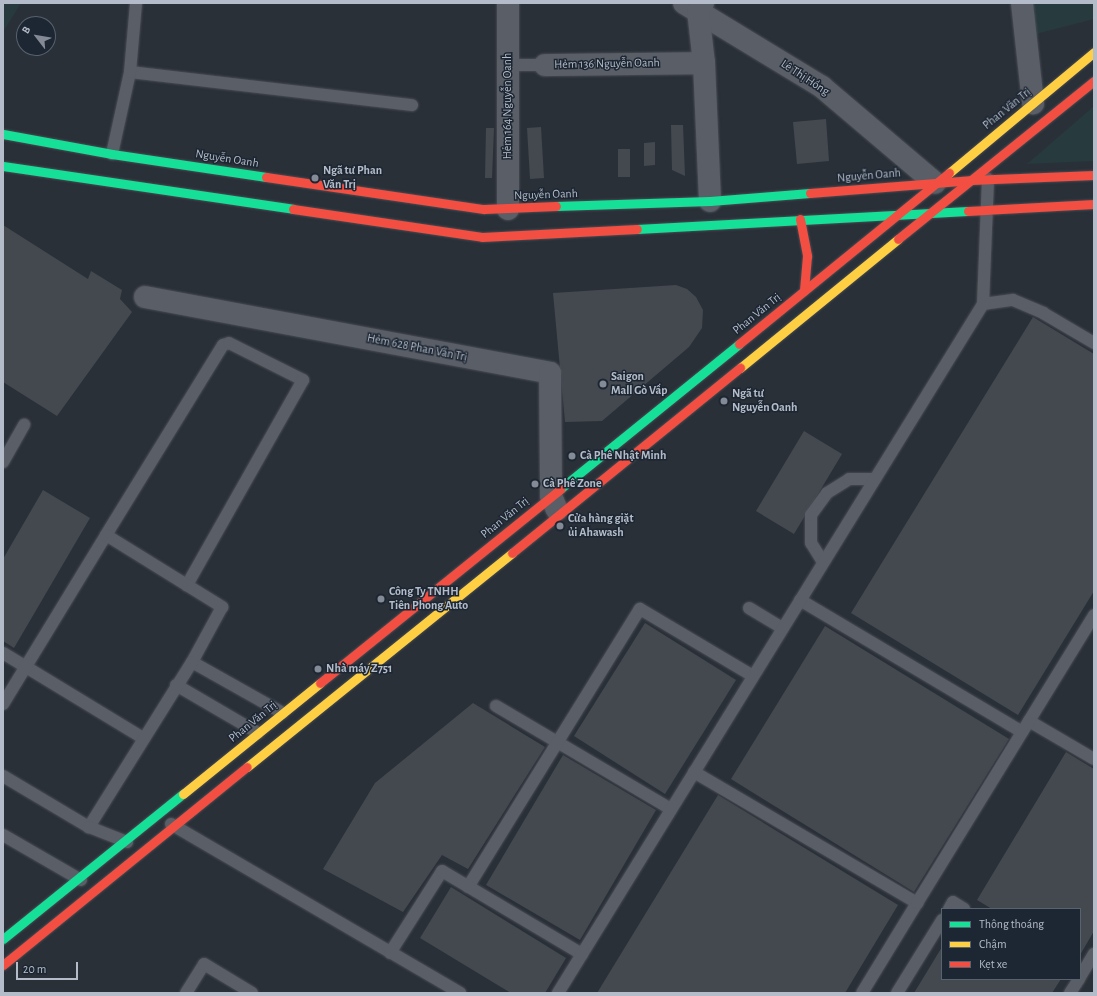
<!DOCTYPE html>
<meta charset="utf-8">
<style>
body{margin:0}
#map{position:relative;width:1097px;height:996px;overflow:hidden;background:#2a3038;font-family:"Alegreya Sans",sans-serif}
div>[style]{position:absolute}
.green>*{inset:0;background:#273a3e}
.building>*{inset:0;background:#444950}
.roads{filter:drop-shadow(0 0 1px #484c53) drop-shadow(0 0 1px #484c53)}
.lane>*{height:12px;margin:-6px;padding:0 6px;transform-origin:6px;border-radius:6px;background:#5a5e66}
.street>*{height:22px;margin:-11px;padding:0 11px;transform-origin:11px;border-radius:11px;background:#5a5e66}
.fast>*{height:9px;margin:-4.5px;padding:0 4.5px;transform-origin:4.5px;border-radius:4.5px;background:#16e098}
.slow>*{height:9px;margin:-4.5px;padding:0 4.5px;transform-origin:4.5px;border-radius:4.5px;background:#ffcf43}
.jam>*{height:9px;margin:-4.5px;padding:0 4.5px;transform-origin:4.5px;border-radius:4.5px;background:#f24e42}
.dots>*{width:11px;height:11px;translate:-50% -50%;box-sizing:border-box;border:2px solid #1d2633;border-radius:50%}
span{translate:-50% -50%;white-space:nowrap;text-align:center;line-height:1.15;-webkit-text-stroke:3px #1d2633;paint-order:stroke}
.street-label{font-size:12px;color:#b4bcc9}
.poi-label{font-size:12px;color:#b4bcc9;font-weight:700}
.left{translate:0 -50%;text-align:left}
.frame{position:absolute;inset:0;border:4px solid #b4bcc9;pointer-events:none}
.legend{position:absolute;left:941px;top:908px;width:140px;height:72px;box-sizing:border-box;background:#1d2633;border:1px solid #59626f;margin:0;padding:5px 7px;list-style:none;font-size:12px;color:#b4bcc9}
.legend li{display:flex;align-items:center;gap:8px;height:20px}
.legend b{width:20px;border:1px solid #59626f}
.north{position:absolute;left:16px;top:16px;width:40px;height:40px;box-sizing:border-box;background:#1d2633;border:1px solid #59626f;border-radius:50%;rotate:301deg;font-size:11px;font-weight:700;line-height:16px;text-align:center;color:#b4bcc9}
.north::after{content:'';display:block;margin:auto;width:14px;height:18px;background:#848b96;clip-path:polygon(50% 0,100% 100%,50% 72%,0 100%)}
.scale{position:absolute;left:16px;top:962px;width:62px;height:18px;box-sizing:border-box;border:2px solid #b4bcc9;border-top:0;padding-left:5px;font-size:12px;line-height:14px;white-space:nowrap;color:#b4bcc9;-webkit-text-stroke:3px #1d2633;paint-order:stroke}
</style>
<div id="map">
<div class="green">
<div style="clip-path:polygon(3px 3px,21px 3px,3px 32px)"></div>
<div style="clip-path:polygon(1031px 3px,1094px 3px,1094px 19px,1036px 34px)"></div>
<div style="clip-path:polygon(1094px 106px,1094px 161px,1027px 164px)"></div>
</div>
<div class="building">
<div style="clip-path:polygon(826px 119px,829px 161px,797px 164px,793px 122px)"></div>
<div style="clip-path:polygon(671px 125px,683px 125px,685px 176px,672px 170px)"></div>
<div style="clip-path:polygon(541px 127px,544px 178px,530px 179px,527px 128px)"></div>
<div style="clip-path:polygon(486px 128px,494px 128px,492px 178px,485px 178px)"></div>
<div style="clip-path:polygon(655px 142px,655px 165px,644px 166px,644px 143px)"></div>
<div style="clip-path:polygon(618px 149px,630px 149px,630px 177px,618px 177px)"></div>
<div style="clip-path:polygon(3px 225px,88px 279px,91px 271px,122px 290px,120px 299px,132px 312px,57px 416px,3px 382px)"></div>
<div style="clip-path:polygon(676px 285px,687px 289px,696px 297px,703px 310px,702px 328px,689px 347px,602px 421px,565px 422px,553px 293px)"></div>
<div style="clip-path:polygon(1033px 317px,1094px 354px,1094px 591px,1018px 715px,851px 613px)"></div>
<div style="clip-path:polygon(804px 431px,842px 454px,794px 534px,756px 511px)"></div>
<div style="clip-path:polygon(43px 490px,90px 518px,14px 648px,3px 641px,3px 559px)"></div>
<div style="clip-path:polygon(645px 623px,736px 680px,665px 794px,574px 736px)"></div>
<div style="clip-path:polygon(825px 626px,1009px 739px,914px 892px,731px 779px)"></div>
<div style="clip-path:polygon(473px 703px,545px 747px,468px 869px,442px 855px,403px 912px,323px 869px,375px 783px)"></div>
<div style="clip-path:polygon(1066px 752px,1094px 769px,1094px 931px,1080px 955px,1080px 909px,992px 909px,977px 900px)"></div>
<div style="clip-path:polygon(563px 755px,656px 810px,580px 940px,486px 885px)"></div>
<div style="clip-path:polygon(718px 795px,898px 905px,845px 993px,597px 993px)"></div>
<div style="clip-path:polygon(451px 887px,566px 958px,545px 993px,511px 993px,420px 938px)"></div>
<div style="clip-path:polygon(942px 947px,942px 979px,1061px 979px,1052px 993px,914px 993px)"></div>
</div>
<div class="roads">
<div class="lane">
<div style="left:509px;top:65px;width:36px"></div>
<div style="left:130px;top:72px;width:284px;rotate:6.7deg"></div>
<div style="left:112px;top:154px;width:84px;rotate:-77.6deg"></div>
<div style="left:130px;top:72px;width:69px;rotate:-85deg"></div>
<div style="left:983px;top:304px;width:30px;rotate:-8deg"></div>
<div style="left:1013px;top:300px;width:33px;rotate:23deg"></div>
<div style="left:1043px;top:313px;width:59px;rotate:30.5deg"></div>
<div style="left:3px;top:462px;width:43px;rotate:-60.4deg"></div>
<div style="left:106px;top:535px;width:223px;rotate:-58.4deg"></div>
<div style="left:223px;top:345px;width:6px;rotate:-18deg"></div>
<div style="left:229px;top:343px;width:83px;rotate:26.6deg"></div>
<div style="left:303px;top:380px;width:236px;rotate:119.5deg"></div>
<div style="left:823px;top:562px;width:22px;rotate:-122deg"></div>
<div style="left:811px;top:543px;width:28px;rotate:-90deg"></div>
<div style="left:811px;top:515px;width:27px;rotate:-54deg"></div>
<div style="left:827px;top:493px;width:26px;rotate:-32deg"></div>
<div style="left:849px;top:479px;width:25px"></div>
<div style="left:800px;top:600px;width:258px;rotate:30.7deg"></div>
<div style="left:749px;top:608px;width:39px;rotate:31deg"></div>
<div style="left:3px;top:653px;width:164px;rotate:31.3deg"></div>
<div style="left:192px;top:662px;width:104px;rotate:29.3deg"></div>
<div style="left:176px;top:685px;width:95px;rotate:30.3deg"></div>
<div style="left:3px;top:704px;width:198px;rotate:-58.6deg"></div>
<div style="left:106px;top:535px;width:137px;rotate:31.8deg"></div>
<div style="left:222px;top:607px;width:63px;rotate:118.6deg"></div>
<div style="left:192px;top:662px;width:195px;rotate:122deg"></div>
<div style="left:496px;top:706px;width:203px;rotate:30.5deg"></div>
<div style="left:1029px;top:721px;width:75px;rotate:30.3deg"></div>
<div style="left:694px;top:772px;width:259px;rotate:30.4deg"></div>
<div style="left:917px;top:903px;width:105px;rotate:121.4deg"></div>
<div style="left:3px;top:776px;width:100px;rotate:30.7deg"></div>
<div style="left:89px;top:827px;width:41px;rotate:21.5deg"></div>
<div style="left:171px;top:824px;width:335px;rotate:30.3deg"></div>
<div style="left:3px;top:835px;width:90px;rotate:30deg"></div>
<div style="left:468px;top:887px;width:327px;rotate:-58.3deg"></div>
<div style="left:640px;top:609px;width:131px;rotate:30.7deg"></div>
<div style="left:917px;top:903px;width:338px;rotate:-58.4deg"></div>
<div style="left:949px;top:909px;width:8px;rotate:-60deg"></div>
<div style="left:953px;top:902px;width:13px;rotate:32deg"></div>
<div style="left:390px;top:953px;width:97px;rotate:-57.6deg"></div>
<div style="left:442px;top:871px;width:163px;rotate:30.7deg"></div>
<div style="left:1080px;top:977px;width:27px;rotate:-59deg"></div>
<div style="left:186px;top:993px;width:34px;rotate:-58deg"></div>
<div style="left:204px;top:964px;width:56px;rotate:31.1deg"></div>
<div style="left:558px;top:993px;width:810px;rotate:-58.33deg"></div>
<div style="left:983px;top:304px;width:125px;rotate:-87.7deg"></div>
<div style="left:897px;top:993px;width:86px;rotate:-58.3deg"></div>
<div style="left:1070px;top:993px;width:17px;rotate:-57deg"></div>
</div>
<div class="street">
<div style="left:508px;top:3px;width:206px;rotate:90deg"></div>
<div style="left:684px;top:3px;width:162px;rotate:31.3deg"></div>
<div style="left:822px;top:87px;width:148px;rotate:40.3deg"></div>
<div style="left:703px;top:3px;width:9px;rotate:122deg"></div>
<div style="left:698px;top:11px;width:52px;rotate:83.4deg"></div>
<div style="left:704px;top:63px;width:138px;rotate:87.5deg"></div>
<div style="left:1022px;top:3px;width:101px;rotate:83.7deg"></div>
<div style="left:545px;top:65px;width:159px;rotate:-0.7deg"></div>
<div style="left:145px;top:297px;width:412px;rotate:10.6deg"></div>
<div style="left:550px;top:373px;width:123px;rotate:89.5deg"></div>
<div style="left:551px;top:496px;width:15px;rotate:67deg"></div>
</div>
<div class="fast">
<div style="left:3px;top:134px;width:111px;rotate:10.4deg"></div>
<div style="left:112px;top:154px;width:156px;rotate:8.5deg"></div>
<div style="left:3px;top:166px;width:293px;rotate:8.4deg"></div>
<div style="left:556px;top:206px;width:154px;rotate:-1.9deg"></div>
<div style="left:710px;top:201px;width:100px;rotate:-4.6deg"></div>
<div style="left:637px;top:229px;width:331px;rotate:-3.1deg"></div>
<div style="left:560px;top:489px;width:230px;rotate:-39deg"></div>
<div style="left:3px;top:939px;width:231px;rotate:-38.9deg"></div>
</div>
<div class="slow">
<div style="left:949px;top:173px;width:189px;rotate:-39.8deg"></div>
<div style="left:740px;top:368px;width:204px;rotate:-39.2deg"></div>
<div style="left:247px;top:767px;width:341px;rotate:-38.9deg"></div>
<div style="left:183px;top:794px;width:176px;rotate:-39deg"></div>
</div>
<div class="jam">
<div style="left:266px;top:177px;width:220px;rotate:8.4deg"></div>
<div style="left:484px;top:209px;width:72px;rotate:-2.4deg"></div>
<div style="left:810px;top:193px;width:163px;rotate:-4.6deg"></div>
<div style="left:972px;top:180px;width:122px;rotate:-2.3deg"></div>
<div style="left:293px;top:209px;width:191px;rotate:8.4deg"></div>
<div style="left:482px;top:237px;width:155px;rotate:-3deg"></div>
<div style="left:968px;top:211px;width:126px;rotate:-3.2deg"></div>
<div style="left:800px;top:219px;width:38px;rotate:79deg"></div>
<div style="left:807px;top:256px;width:35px;rotate:95deg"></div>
<div style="left:898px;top:239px;width:252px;rotate:-38.9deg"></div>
<div style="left:739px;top:344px;width:271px;rotate:-39.2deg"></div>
<div style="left:512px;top:553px;width:294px;rotate:-39.1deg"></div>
<div style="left:320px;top:683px;width:309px;rotate:-38.9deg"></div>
<div style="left:3px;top:965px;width:314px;rotate:-39.1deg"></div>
</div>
</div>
<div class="dots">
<div style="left:315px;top:178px;background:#848b96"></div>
<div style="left:603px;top:384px;background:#848b96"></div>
<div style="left:724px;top:401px;background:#848b96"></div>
<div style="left:572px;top:456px;background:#848b96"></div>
<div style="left:535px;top:484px;background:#848b96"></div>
<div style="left:560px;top:526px;background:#848b96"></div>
<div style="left:381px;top:599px;background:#848b96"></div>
<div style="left:318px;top:669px;background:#848b96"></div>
</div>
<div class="street-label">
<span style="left:607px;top:64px;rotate:-1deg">Hẻm 136 Nguyễn Oanh</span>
<span style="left:805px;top:78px;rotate:33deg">Lê Thị Hồng</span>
<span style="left:508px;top:106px;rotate:-90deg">Hẻm 164 Nguyễn Oanh</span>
<span style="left:1007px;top:109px;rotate:-39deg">Phan Văn Trị</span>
<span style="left:227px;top:159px;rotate:9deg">Nguyễn Oanh</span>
<span style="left:869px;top:176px;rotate:-5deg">Nguyễn Oanh</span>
<span style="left:546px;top:195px;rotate:-2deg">Nguyễn Oanh</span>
<span style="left:757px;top:314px;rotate:-39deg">Phan Văn Trị</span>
<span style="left:417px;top:348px;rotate:11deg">Hẻm 628 Phan Văn Trị</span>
<span style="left:505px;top:518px;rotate:-39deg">Phan Văn Trị</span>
<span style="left:253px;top:722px;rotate:-39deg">Phan Văn Trị</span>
</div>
<div class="poi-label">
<span class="left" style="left:323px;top:178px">Ngã tư Phan<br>Văn Trị</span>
<span class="left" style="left:611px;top:384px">Saigon<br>Mall Gò Vấp</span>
<span class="left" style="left:732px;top:401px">Ngã tư<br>Nguyễn Oanh</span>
<span class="left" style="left:580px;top:456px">Cà Phê Nhật Minh</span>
<span class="left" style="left:543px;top:484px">Cà Phê Zone</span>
<span class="left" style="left:568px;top:526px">Cửa hàng giặt<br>ủi Ahawash</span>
<span class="left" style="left:389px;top:599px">Công Ty TNHH<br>Tiên Phong Auto</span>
<span class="left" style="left:326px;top:669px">Nhà máy Z751</span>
</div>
<div class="frame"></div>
<ul class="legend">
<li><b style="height:5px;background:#16e098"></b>Thông thoáng</li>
<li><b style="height:5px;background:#ffcf43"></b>Chậm</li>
<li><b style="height:5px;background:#f24e42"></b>Kẹt xe</li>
</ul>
<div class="north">B</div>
<div class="scale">20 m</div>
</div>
